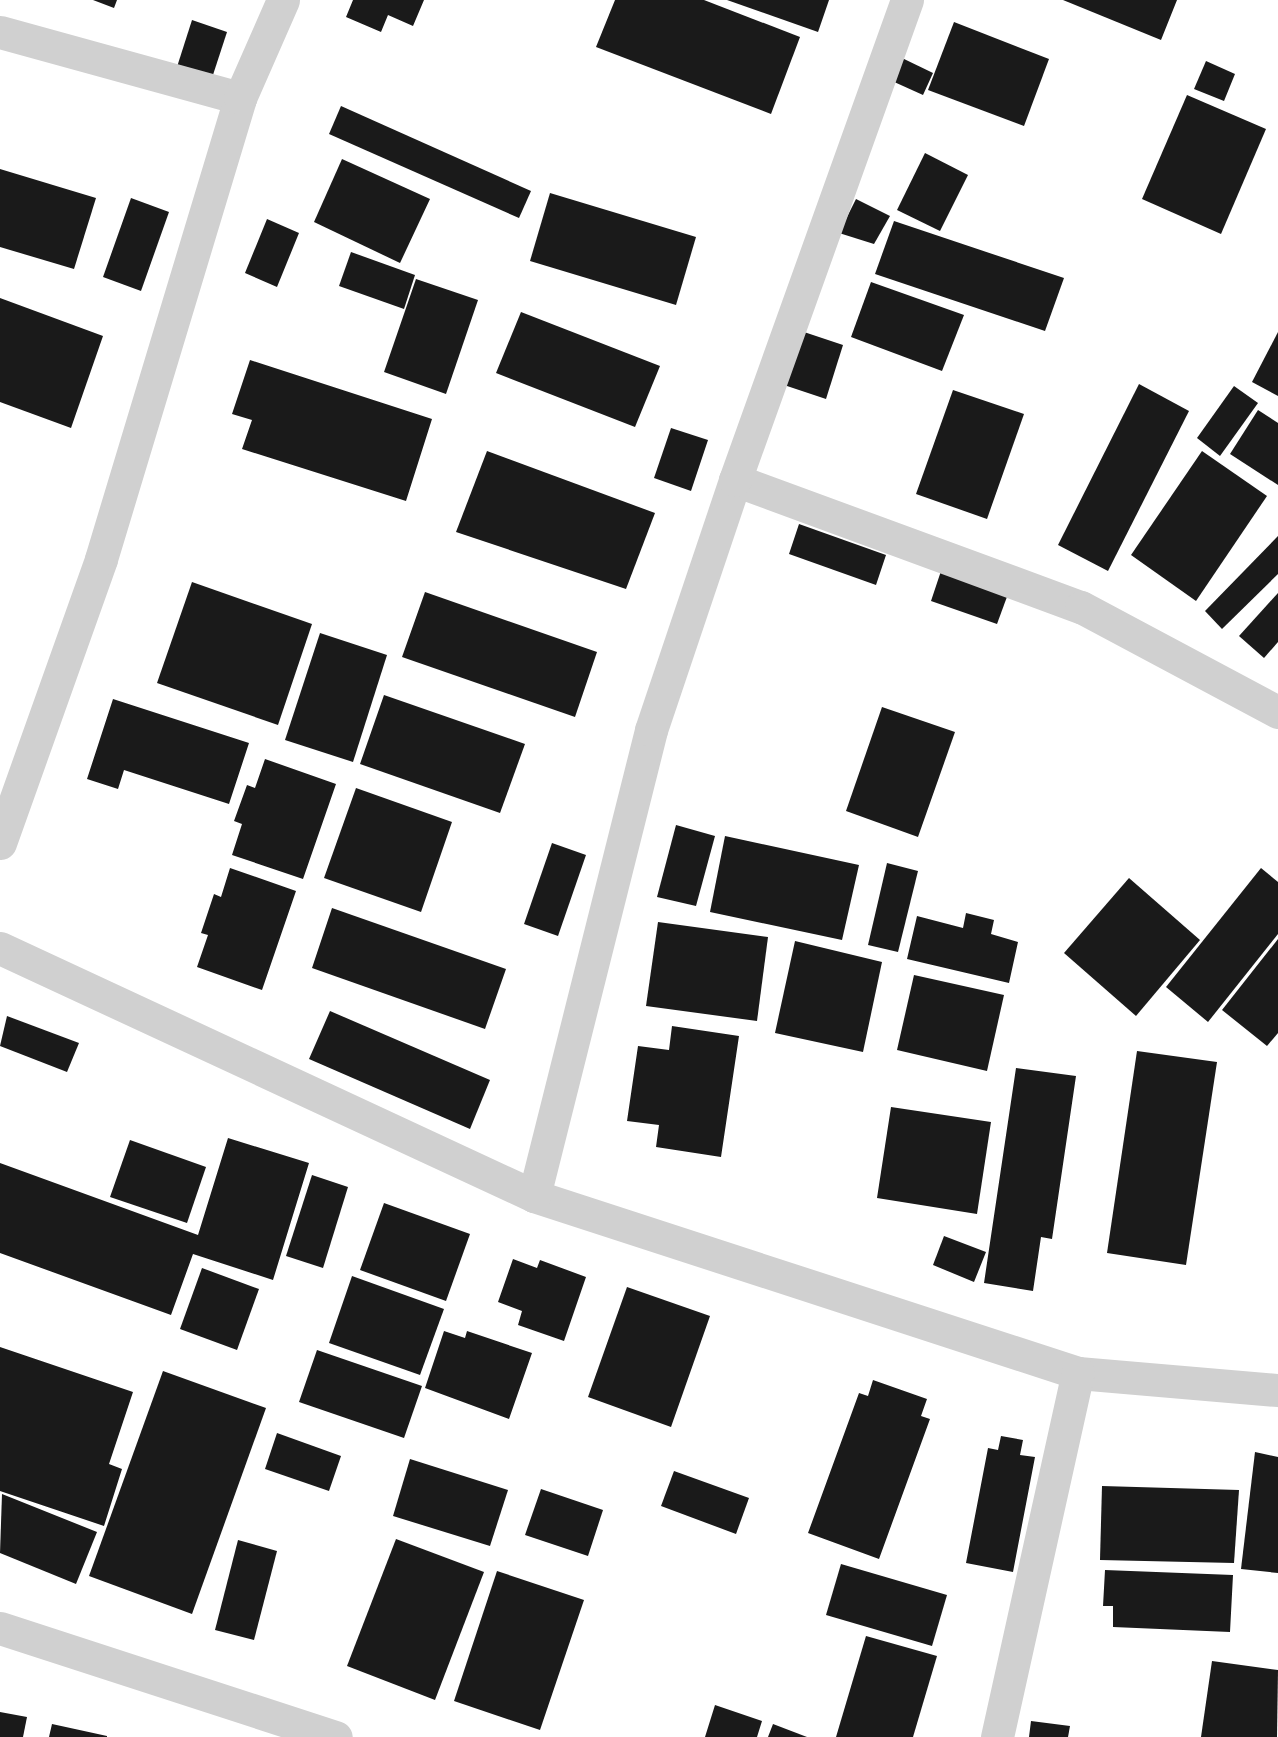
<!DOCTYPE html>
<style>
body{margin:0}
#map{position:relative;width:1278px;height:1737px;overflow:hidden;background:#fff;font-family:Lato,sans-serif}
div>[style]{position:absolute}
.building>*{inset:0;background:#1a1a1a}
.minor>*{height:33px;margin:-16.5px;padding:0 16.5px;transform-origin:16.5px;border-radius:16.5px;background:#d0d0d0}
span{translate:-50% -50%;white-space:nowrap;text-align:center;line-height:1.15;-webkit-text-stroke:6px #fff;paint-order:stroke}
</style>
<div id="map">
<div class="building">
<div style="clip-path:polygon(93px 0,117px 0,114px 8px)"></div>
<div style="clip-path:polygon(353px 0,424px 0,413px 26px,388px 15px,381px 32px,346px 17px)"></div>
<div style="clip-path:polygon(615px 0,704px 0,800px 37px,771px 114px,596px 47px)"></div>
<div style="clip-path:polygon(727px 0,829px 0,818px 32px)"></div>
<div style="clip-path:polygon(1063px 0,1177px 0,1161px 40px)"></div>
<div style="clip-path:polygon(192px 20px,227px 32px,211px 81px,176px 70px)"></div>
<div style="clip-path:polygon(954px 22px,1049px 59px,1024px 126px,928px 90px)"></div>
<div style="clip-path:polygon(902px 58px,933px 73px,923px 95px,892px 81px)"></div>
<div style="clip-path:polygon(1206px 61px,1235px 74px,1224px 101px,1194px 89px)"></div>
<div style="clip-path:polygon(1187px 95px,1266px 129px,1221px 234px,1142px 199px)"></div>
<div style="clip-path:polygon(341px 106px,531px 191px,519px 218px,329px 134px)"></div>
<div style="clip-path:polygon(925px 153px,968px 175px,940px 231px,897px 210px)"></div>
<div style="clip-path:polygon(342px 159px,430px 199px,400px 263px,314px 222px)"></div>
<div style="clip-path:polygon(0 169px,96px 198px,74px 269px,0 247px)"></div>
<div style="clip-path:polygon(550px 193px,696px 237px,676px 305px,530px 261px)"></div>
<div style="clip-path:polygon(131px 198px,169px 212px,141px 291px,103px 277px)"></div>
<div style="clip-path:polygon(856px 199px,890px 216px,874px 244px,839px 233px)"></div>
<div style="clip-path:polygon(267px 219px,299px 233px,277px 287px,245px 273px)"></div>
<div style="clip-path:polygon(894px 221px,1064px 278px,1045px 331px,875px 274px)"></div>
<div style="clip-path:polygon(351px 252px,415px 275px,404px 309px,339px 286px)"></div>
<div style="clip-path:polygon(416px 279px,478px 300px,446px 394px,384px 372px)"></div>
<div style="clip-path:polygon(871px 282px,964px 315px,942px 371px,851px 337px)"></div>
<div style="clip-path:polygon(0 298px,103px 336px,71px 428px,0 402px)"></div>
<div style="clip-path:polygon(521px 312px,660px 366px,635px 427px,496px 373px)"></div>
<div style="clip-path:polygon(801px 331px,843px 345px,826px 399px,784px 385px)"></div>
<div style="clip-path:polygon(1278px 332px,1278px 396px,1252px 382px)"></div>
<div style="clip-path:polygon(250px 360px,432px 419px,406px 501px,242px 449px,252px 420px,232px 414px)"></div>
<div style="clip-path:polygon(1139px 384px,1189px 411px,1108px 571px,1058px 545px)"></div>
<div style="clip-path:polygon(1234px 386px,1258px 403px,1220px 456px,1197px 438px)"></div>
<div style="clip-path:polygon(953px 390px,1024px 414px,987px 519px,916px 494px)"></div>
<div style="clip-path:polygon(1258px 410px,1278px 423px,1278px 485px,1230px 454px)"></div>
<div style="clip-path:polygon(671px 428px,708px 440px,691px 491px,654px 478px)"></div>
<div style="clip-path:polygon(487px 451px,655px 513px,626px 589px,456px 532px)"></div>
<div style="clip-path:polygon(1202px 451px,1267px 496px,1196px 601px,1131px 555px)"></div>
<div style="clip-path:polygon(799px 524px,886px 555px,876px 585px,789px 554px)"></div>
<div style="clip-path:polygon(1278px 536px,1278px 574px,1222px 629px,1205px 611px)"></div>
<div style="clip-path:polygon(941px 571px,1008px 594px,997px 624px,931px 601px)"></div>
<div style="clip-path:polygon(192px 582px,312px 624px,278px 725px,157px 683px)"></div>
<div style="clip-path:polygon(425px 592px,597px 652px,575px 717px,402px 657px)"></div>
<div style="clip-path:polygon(1278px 593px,1278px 642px,1264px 658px,1239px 636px)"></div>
<div style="clip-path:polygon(320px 633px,387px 655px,353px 762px,285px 740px)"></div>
<div style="clip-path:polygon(384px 695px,525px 744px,500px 813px,360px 764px)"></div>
<div style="clip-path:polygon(113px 699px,249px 743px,229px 804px,124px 770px,118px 789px,87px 779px)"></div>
<div style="clip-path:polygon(882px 707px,955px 732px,918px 837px,846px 811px)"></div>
<div style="clip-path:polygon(265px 759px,336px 784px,303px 879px,232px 855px,242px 824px,234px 821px,247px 785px,255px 788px)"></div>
<div style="clip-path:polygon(356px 788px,452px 822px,421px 912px,324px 878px)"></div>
<div style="clip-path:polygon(676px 825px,715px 836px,696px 906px,657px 897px)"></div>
<div style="clip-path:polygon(725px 836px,859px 865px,842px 940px,710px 912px)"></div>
<div style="clip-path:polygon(552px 843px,586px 855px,558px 936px,524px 924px)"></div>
<div style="clip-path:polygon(887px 863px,918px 871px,898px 952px,868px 945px)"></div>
<div style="clip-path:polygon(230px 868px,296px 891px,262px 990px,197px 967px,208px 935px,201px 933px,214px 894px,221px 897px)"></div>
<div style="clip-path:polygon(1261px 868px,1278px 882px,1278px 934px,1208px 1022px,1166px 987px)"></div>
<div style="clip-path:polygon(1129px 878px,1200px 940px,1136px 1016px,1064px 953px)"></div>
<div style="clip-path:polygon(332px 908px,506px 969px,485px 1029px,312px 968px)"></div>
<div style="clip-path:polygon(966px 913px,994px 920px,991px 934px,1018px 942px,1009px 983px,907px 959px,917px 916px,963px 928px)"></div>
<div style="clip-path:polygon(658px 922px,768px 937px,757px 1021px,646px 1006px)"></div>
<div style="clip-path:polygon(1278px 939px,1278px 1033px,1267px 1046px,1222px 1010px)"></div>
<div style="clip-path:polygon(795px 941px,882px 962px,863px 1052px,775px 1033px)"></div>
<div style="clip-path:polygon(914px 975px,1004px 995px,987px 1071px,897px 1050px)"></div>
<div style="clip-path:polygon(330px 1011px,490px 1080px,470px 1129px,309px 1059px)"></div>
<div style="clip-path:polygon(7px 1016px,79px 1043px,67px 1072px,0 1046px)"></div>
<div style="clip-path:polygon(672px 1026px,739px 1036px,721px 1157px,656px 1147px,659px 1125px,627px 1121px,638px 1046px,669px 1050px)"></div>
<div style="clip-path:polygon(1137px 1051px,1217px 1062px,1186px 1265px,1107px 1253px)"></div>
<div style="clip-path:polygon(1016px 1068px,1076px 1076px,1052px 1239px,1041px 1237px,1033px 1291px,984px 1283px)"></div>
<div style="clip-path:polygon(891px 1107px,991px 1122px,977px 1214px,877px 1198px)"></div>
<div style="clip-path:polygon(228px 1138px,309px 1163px,273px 1280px,193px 1254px,171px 1315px,0 1253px,0 1163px,198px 1235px)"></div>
<div style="clip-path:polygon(130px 1140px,206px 1167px,187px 1223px,110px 1197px)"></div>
<div style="clip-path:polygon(312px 1175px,348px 1187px,323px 1268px,286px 1256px)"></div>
<div style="clip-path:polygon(384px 1203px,470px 1234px,446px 1301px,360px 1270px)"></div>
<div style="clip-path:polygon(944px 1236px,986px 1252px,974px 1282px,933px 1265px)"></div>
<div style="clip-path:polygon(513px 1259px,537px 1268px,540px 1260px,586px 1277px,564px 1341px,518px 1325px,522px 1311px,498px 1302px)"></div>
<div style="clip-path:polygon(202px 1268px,259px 1289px,237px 1350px,180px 1329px)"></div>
<div style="clip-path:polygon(352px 1276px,444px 1309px,420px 1375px,329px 1343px)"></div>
<div style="clip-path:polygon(627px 1287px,710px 1316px,671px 1427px,588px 1397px)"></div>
<div style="clip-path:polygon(444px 1331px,465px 1338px,467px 1331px,532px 1353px,509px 1419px,425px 1388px)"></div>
<div style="clip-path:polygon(0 1347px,133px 1392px,109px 1464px,122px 1469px,104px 1526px,0 1491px)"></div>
<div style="clip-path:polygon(317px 1350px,422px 1386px,404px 1438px,299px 1402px)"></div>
<div style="clip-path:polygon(163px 1371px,266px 1408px,192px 1614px,89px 1576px)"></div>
<div style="clip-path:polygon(873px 1380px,927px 1399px,921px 1416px,930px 1419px,879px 1559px,808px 1533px,859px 1393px,868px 1396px)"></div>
<div style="clip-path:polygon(277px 1433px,341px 1456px,329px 1491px,265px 1469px)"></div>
<div style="clip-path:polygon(1001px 1436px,1023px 1440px,1020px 1455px,1035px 1457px,1013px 1572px,966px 1563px,988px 1448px,998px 1450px)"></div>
<div style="clip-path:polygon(1255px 1452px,1278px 1457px,1278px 1573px,1241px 1569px)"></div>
<div style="clip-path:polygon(410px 1459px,508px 1490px,490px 1546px,393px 1516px)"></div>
<div style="clip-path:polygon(674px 1471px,749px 1498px,736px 1534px,661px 1506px)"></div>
<div style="clip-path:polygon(1102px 1486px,1239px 1490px,1234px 1563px,1100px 1560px)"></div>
<div style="clip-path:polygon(541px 1489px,603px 1510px,588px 1556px,525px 1535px)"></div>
<div style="clip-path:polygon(2px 1494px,97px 1532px,76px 1584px,0 1553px)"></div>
<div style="clip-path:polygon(396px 1539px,484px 1572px,435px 1700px,347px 1666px)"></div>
<div style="clip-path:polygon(238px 1540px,277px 1551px,254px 1640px,215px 1630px)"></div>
<div style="clip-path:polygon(841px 1564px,947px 1595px,932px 1646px,826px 1615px)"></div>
<div style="clip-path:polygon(1105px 1570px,1233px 1575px,1230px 1632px,1113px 1627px,1113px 1606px,1103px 1606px)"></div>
<div style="clip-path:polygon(497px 1571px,584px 1600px,540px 1730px,454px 1701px)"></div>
<div style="clip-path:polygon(866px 1636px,937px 1656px,913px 1737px,836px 1737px)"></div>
<div style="clip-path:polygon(1212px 1661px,1278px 1670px,1277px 1737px,1201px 1737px)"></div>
<div style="clip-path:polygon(715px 1705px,762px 1721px,757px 1737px,705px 1737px)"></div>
<div style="clip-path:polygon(0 1712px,27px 1717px,23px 1737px,0 1737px)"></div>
<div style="clip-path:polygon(1031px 1721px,1070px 1726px,1068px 1737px,1029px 1737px)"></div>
<div style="clip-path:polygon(52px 1724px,107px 1736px,107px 1737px,49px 1737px)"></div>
<div style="clip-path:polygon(773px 1724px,807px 1737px,768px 1737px)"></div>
</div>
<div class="minor">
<div style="left:0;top:32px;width:249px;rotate:15.4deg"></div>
<div style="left:735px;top:480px;width:369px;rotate:20.2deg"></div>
<div style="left:1081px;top:607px;width:223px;rotate:28.1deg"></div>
<div style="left:0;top:843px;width:301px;rotate:-70.4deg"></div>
<div style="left:101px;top:559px;width:481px;rotate:-73.2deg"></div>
<div style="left:240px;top:98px;width:107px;rotate:-66.3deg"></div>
<div style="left:0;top:948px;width:589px;rotate:24.91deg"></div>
<div style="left:534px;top:1196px;width:572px;rotate:18.02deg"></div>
<div style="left:1078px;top:1373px;width:201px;rotate:4.9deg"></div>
<div style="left:534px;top:1196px;width:480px;rotate:-75.9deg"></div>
<div style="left:651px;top:730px;width:264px;rotate:-71.4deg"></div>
<div style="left:735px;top:480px;width:510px;rotate:-70.29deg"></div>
<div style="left:0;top:1628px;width:353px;rotate:18deg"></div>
<div style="left:997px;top:1737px;width:373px;rotate:-77.5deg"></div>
</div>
</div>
